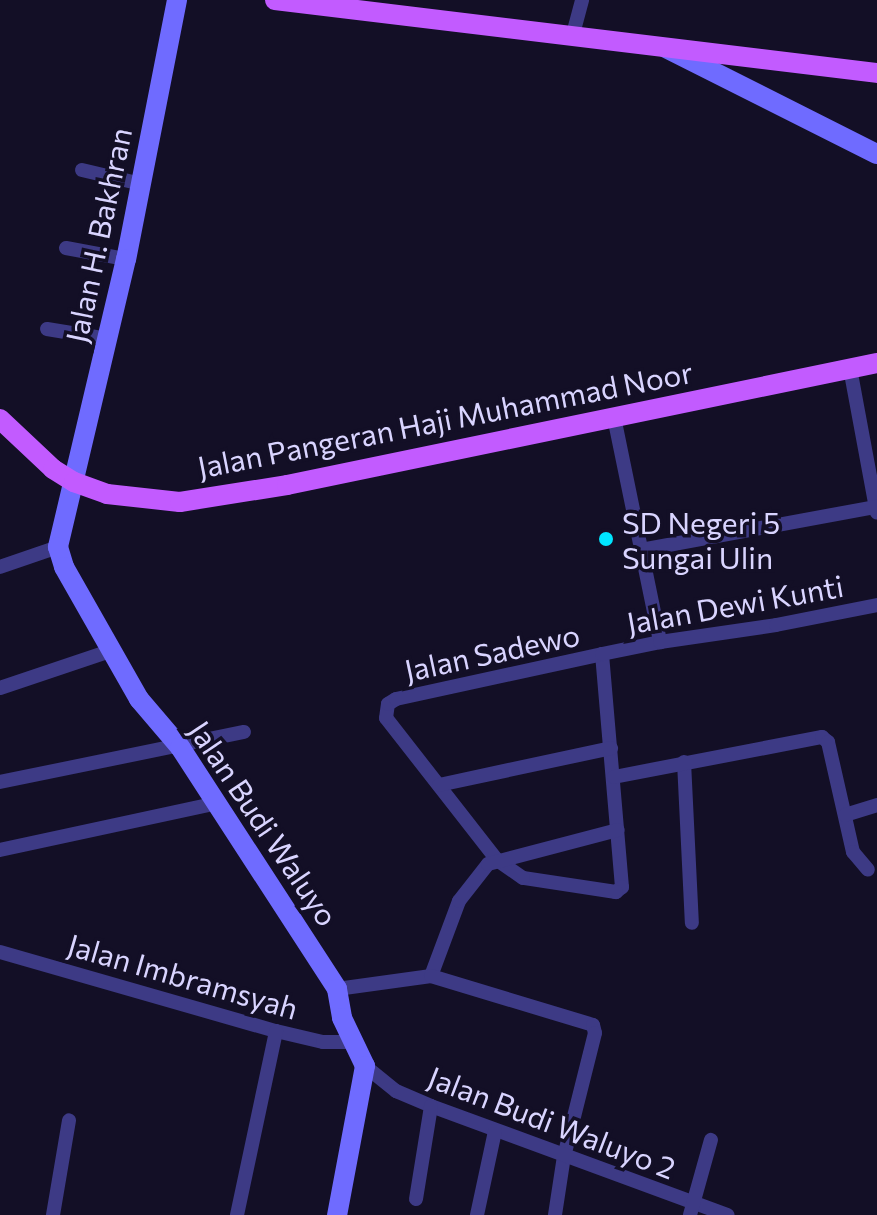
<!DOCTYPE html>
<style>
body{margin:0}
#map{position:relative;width:877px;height:1215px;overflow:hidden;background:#130f26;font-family:Commissioner,sans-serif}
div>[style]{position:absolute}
.street>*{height:14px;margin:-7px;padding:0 7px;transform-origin:7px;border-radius:7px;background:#3d3a85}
.secondary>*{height:20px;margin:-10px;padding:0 10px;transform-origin:10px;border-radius:10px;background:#6f6bff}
.primary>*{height:20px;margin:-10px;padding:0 10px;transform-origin:10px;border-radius:10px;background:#c25bff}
.dots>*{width:22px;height:22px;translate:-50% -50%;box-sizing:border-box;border:4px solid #130f26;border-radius:50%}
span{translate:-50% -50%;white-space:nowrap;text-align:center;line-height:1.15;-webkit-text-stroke:7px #130f26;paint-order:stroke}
.street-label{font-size:30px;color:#d9d4ff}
.poi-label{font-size:30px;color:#d9d4ff}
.left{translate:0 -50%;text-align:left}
</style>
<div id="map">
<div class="street">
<div style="left:573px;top:34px;width:35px;rotate:-75deg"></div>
<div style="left:82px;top:170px;width:61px;rotate:13.3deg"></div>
<div style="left:66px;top:248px;width:61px;rotate:10.4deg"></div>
<div style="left:47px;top:329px;width:62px;rotate:9.3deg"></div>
<div style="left:850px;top:368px;width:147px;rotate:79.5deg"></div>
<div style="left:614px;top:417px;width:230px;rotate:78.4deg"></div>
<div style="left:641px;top:550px;width:239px;rotate:-10.4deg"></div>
<div style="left:0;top:567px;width:61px;rotate:-19deg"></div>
<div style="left:602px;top:654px;width:234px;rotate:85.1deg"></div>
<div style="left:622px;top:887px;width:8px;rotate:140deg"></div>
<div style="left:616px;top:892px;width:94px;rotate:-171.4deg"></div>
<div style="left:523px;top:878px;width:32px;rotate:-145deg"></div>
<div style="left:497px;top:860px;width:180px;rotate:-128deg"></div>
<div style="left:386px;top:718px;width:14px;rotate:-82deg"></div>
<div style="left:388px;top:704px;width:9px;rotate:-32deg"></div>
<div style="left:396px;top:699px;width:211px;rotate:-12.3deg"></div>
<div style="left:602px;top:654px;width:59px;rotate:-11.7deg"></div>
<div style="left:660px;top:642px;width:117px;rotate:-8.3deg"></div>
<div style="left:776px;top:625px;width:103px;rotate:-11.2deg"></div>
<div style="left:0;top:688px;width:116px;rotate:-18.6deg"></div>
<div style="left:684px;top:762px;width:161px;rotate:87.2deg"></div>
<div style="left:614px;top:777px;width:212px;rotate:-10.9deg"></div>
<div style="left:822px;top:737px;width:8px;rotate:40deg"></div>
<div style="left:828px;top:742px;width:113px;rotate:77.2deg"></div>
<div style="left:853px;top:852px;width:23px;rotate:50deg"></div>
<div style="left:0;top:782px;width:249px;rotate:-11.6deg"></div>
<div style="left:439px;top:785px;width:176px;rotate:-12.1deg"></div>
<div style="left:845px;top:815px;width:34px;rotate:-17deg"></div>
<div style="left:0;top:850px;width:222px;rotate:-12.2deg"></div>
<div style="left:0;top:952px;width:287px;rotate:16deg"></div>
<div style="left:276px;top:1031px;width:48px;rotate:13.2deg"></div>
<div style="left:323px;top:1042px;width:28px"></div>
<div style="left:431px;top:976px;width:80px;rotate:-69.5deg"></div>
<div style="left:459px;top:901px;width:47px;rotate:-51.9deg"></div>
<div style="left:488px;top:864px;width:134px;rotate:-14.7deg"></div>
<div style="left:337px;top:989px;width:95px;rotate:-7.9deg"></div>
<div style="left:431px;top:976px;width:169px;rotate:16.8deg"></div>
<div style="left:593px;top:1025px;width:8px;rotate:76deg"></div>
<div style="left:595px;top:1033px;width:127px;rotate:104.1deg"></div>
<div style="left:564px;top:1156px;width:60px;rotate:98.7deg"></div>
<div style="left:365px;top:1066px;width:40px;rotate:39deg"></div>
<div style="left:396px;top:1091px;width:38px;rotate:23deg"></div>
<div style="left:431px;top:1106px;width:316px;rotate:20.2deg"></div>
<div style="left:416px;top:1199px;width:94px;rotate:-80.8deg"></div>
<div style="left:53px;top:1215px;width:96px;rotate:-80.4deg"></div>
<div style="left:237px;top:1215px;width:188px;rotate:-78deg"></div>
<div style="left:477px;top:1215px;width:86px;rotate:-77.9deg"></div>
<div style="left:690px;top:1215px;width:78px;rotate:-74.4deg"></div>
</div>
<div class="secondary">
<div style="left:177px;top:0;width:264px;rotate:101.1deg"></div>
<div style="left:126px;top:259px;width:296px;rotate:103.3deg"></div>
<div style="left:58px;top:547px;width:21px;rotate:73deg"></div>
<div style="left:64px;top:567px;width:152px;rotate:60.4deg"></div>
<div style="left:139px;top:699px;width:63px;rotate:49.5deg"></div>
<div style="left:180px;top:747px;width:288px;rotate:57deg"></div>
<div style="left:337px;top:989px;width:29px;rotate:80deg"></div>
<div style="left:342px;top:1018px;width:53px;rotate:64.4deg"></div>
<div style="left:365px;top:1066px;width:152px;rotate:100.6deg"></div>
<div style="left:666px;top:48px;width:236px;rotate:26.7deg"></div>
</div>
<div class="primary">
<div style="left:275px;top:0;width:606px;rotate:6.91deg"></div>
<div style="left:0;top:419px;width:73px;rotate:43.3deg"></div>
<div style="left:53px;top:469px;width:25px;rotate:32deg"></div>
<div style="left:74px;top:482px;width:35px;rotate:20deg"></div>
<div style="left:107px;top:494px;width:73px;rotate:6.3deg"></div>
<div style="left:180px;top:502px;width:108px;rotate:-9deg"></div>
<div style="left:287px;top:485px;width:602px;rotate:-11.68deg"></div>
</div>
<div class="dots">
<div style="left:606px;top:539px;background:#00e5ff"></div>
</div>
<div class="street-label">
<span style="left:98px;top:235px;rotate:-78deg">Jalan H. Bakhran</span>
<span style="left:445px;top:419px;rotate:-11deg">Jalan Pangeran Haji Muhammad Noor</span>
<span style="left:735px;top:604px;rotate:-10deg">Jalan Dewi Kunti</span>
<span style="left:492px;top:652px;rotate:-12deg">Jalan Sadewo</span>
<span style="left:264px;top:823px;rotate:56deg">Jalan Budi Waluyo</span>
<span style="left:183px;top:976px;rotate:16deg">Jalan Imbramsyah</span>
<span style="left:552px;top:1122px;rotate:21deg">Jalan Budi Waluyo 2</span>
</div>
<div class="poi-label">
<span class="left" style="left:622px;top:539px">SD Negeri 5<br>Sungai Ulin</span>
</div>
</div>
